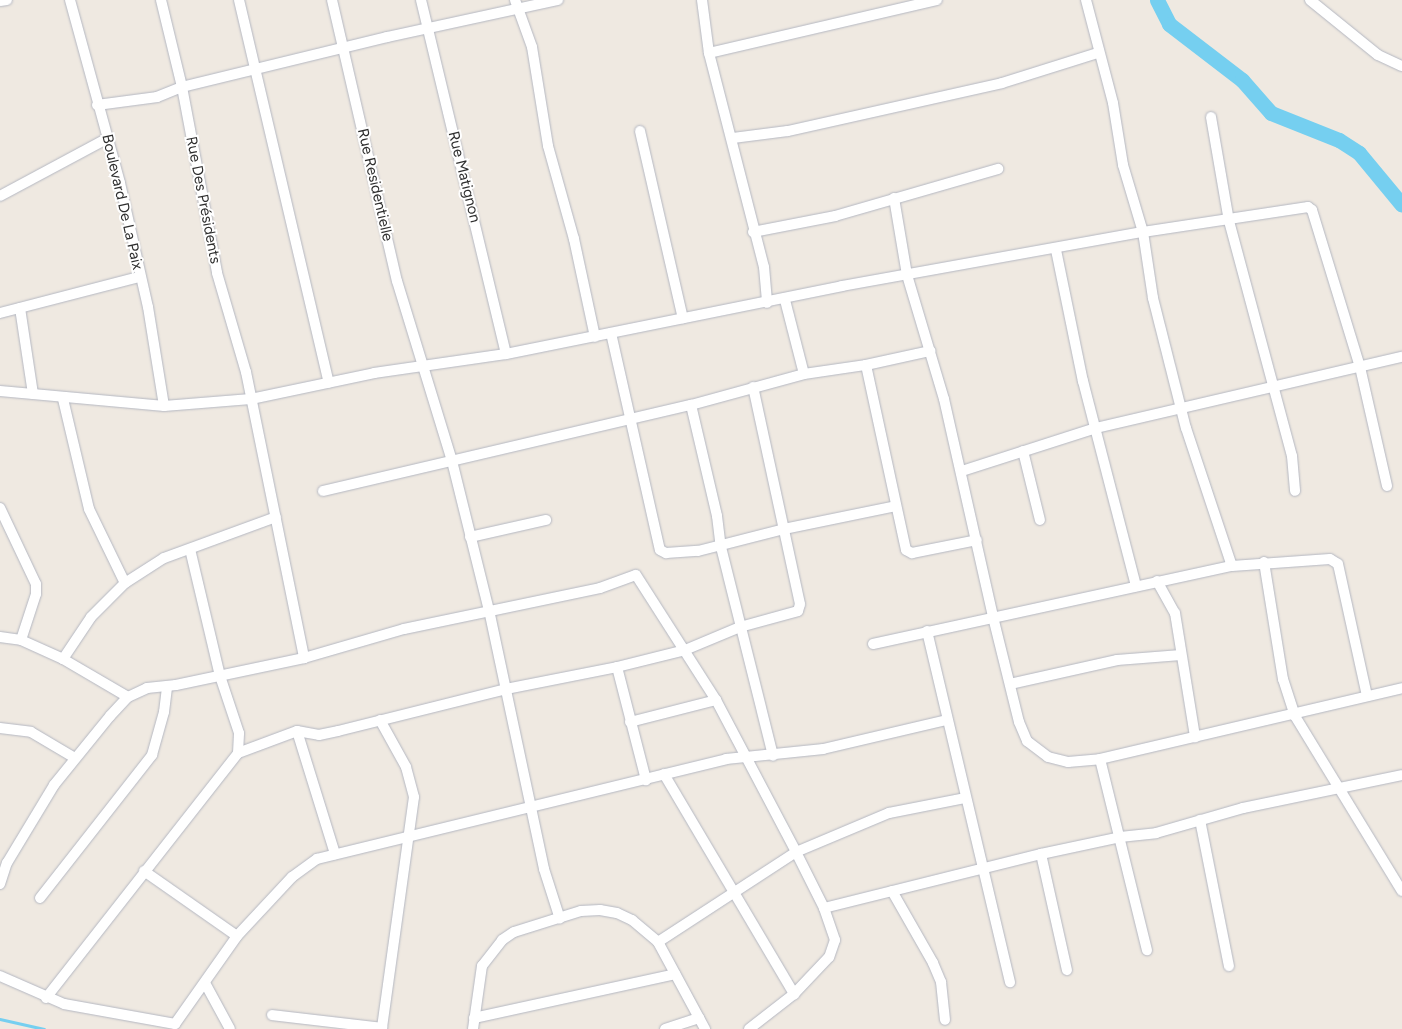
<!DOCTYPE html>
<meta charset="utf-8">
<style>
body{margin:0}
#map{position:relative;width:1402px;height:1029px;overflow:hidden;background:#efe9e1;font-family:Figtree,sans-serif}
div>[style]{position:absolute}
.stream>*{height:2.5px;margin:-1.25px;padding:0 1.25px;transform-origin:1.25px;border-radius:1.25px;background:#75cff0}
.river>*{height:15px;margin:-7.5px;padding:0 7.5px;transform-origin:7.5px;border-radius:7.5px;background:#75cff0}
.roads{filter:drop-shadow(0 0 1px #b4b7c1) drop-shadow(0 0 1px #b4b7c1)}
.minor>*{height:10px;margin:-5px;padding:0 5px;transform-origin:5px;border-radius:5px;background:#fff}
span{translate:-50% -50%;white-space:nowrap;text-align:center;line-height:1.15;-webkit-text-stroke:4px #fff;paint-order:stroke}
.street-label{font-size:15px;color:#2e2e2e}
</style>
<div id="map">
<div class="stream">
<div style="left:0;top:1019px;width:45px;rotate:12.8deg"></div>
</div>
<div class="river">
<div style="left:1157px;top:0;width:27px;rotate:63deg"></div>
<div style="left:1169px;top:24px;width:92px;rotate:37.5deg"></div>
<div style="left:1242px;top:80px;width:44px;rotate:48.7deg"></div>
<div style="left:1271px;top:113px;width:73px;rotate:21.7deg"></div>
<div style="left:1339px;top:140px;width:24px;rotate:33deg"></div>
<div style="left:1359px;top:153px;width:67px;rotate:50.4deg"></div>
</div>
<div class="roads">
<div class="minor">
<div style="left:70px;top:0;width:190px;rotate:74.7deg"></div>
<div style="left:120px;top:183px;width:127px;rotate:77.3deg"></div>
<div style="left:148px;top:307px;width:100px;rotate:80.8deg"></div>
<div style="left:161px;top:0;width:89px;rotate:76.4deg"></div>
<div style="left:182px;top:87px;width:189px;rotate:79.3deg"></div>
<div style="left:217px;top:273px;width:103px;rotate:73.7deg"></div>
<div style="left:246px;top:372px;width:292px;rotate:78.5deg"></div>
<div style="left:239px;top:0;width:393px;rotate:76.8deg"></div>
<div style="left:332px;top:0;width:288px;rotate:77deg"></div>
<div style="left:397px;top:281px;width:188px;rotate:73deg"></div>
<div style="left:452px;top:461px;width:154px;rotate:76.1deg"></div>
<div style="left:489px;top:610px;width:265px;rotate:78deg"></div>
<div style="left:544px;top:869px;width:52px;rotate:72.3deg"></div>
<div style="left:421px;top:0;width:364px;rotate:76.5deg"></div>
<div style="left:515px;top:0;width:50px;rotate:70.1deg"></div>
<div style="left:532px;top:47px;width:100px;rotate:80.8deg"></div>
<div style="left:548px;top:146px;width:97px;rotate:74.4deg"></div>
<div style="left:574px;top:239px;width:100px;rotate:77.9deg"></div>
<div style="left:702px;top:0;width:53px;rotate:82.5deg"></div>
<div style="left:709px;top:53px;width:221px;rotate:75.6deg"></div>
<div style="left:764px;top:267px;width:36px;rotate:85deg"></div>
<div style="left:1086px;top:0;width:106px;rotate:75.3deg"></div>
<div style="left:1113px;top:103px;width:63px;rotate:80.8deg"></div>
<div style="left:1123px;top:165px;width:70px;rotate:73.4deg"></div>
<div style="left:1143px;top:232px;width:67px;rotate:81.4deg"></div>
<div style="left:1153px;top:298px;width:134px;rotate:75.8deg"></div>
<div style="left:1186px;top:428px;width:145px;rotate:71.6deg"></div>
<div style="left:1310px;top:0;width:87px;rotate:39deg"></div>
<div style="left:1378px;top:55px;width:26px;rotate:25deg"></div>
<div style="left:0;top:1px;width:7px;rotate:-8deg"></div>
<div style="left:709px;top:53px;width:234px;rotate:-13.1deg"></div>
<div style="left:97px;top:105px;width:61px;rotate:-7.6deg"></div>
<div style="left:157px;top:97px;width:27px;rotate:-22deg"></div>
<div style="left:182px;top:87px;width:211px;rotate:-13.7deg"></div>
<div style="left:387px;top:37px;width:175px;rotate:-12.2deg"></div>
<div style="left:1211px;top:117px;width:106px;rotate:80.2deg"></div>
<div style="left:1229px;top:221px;width:243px;rotate:75deg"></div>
<div style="left:1292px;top:456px;width:35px;rotate:85deg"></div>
<div style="left:640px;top:131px;width:192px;rotate:77.1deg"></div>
<div style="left:733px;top:138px;width:55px;rotate:-7.3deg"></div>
<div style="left:788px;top:131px;width:219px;rotate:-12.6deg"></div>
<div style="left:1002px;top:83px;width:101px;rotate:-17.4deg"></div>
<div style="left:0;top:196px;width:123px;rotate:-28.2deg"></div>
<div style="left:894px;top:198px;width:78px;rotate:80.4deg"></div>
<div style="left:907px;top:275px;width:129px;rotate:73.4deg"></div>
<div style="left:944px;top:399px;width:223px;rotate:77.3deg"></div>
<div style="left:993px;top:617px;width:108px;rotate:76.1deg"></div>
<div style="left:1019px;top:722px;width:21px;rotate:67deg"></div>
<div style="left:1027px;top:741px;width:26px;rotate:37deg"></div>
<div style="left:1048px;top:757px;width:21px;rotate:14deg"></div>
<div style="left:1068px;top:762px;width:32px;rotate:-5deg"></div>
<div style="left:1100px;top:759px;width:310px;rotate:-13.2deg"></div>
<div style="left:753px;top:232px;width:84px;rotate:-11deg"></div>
<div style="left:835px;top:216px;width:170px;rotate:-16.1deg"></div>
<div style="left:1056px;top:250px;width:134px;rotate:78.4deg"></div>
<div style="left:1083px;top:381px;width:212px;rotate:75.5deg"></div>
<div style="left:785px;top:300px;width:76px;rotate:75.6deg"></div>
<div style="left:20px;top:308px;width:87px;rotate:81.4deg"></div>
<div style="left:0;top:313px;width:144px;rotate:-14.5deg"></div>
<div style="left:611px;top:333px;width:222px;rotate:77.3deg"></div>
<div style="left:660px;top:550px;width:7px;rotate:27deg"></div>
<div style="left:666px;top:553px;width:32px;rotate:-4deg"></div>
<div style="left:698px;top:551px;width:89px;rotate:-14.3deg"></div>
<div style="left:784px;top:529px;width:114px;rotate:-11.6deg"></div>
<div style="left:866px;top:365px;width:189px;rotate:77.8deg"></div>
<div style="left:906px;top:550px;width:7px;rotate:27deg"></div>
<div style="left:912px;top:553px;width:66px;rotate:-11.3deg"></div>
<div style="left:0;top:391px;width:165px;rotate:5.2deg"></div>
<div style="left:164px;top:406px;width:87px;rotate:-4.6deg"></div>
<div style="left:251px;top:399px;width:126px;rotate:-11.9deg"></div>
<div style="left:374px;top:373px;width:133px;rotate:-8.2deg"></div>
<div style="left:506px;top:354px;width:343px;rotate:-11.4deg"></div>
<div style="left:842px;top:286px;width:306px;rotate:-10.2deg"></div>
<div style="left:1143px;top:232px;width:167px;rotate:-8.6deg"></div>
<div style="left:1308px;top:207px;width:5px;rotate:37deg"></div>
<div style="left:1312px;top:210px;width:164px;rotate:73deg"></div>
<div style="left:1360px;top:367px;width:122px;rotate:77.2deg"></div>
<div style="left:63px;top:399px;width:113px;rotate:76.7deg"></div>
<div style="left:89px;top:509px;width:82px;rotate:64.1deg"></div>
<div style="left:691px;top:405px;width:114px;rotate:76.8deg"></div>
<div style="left:717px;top:516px;width:31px;rotate:83deg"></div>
<div style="left:721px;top:547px;width:215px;rotate:76deg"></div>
<div style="left:1023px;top:451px;width:71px;rotate:76.2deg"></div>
<div style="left:962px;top:471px;width:141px;rotate:-17.8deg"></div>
<div style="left:1096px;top:428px;width:314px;rotate:-13.1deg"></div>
<div style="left:323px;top:491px;width:378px;rotate:-13.2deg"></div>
<div style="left:691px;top:405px;width:117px;rotate:-15.3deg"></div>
<div style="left:804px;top:374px;width:63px;rotate:-8.3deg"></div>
<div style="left:866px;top:365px;width:66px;rotate:-12.3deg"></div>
<div style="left:0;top:508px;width:84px;rotate:64.7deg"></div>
<div style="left:36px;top:584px;width:10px;rotate:90deg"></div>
<div style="left:36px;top:594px;width:48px;rotate:108.1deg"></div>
<div style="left:470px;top:537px;width:78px;rotate:-12.6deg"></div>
<div style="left:1264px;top:562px;width:119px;rotate:80.8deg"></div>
<div style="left:1283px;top:679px;width:39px;rotate:72deg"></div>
<div style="left:1295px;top:716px;width:205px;rotate:58.6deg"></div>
<div style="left:1157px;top:581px;width:37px;rotate:61deg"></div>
<div style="left:1175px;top:613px;width:126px;rotate:80.8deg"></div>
<div style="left:927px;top:631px;width:361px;rotate:76.7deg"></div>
<div style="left:0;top:637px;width:21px;rotate:8deg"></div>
<div style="left:21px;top:640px;width:46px;rotate:24.3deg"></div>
<div style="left:63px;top:659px;width:75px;rotate:30.3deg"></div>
<div style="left:873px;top:644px;width:367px;rotate:-12.3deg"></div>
<div style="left:1232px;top:566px;width:98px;rotate:-4.1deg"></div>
<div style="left:1330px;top:559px;width:9px;rotate:32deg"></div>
<div style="left:1338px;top:564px;width:135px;rotate:77.6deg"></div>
<div style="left:63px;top:659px;width:50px;rotate:-56.3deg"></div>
<div style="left:91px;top:617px;width:48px;rotate:-45deg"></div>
<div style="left:125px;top:583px;width:46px;rotate:-32.7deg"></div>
<div style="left:164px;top:558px;width:119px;rotate:-20.1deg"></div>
<div style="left:617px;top:667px;width:117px;rotate:75.6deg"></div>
<div style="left:1010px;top:684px;width:110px;rotate:-12.6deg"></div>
<div style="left:1117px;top:660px;width:64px;rotate:-4.5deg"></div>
<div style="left:380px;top:720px;width:54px;rotate:61deg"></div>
<div style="left:406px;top:767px;width:31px;rotate:75deg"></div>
<div style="left:414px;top:797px;width:234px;rotate:97.9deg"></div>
<div style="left:630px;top:722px;width:89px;rotate:-14.3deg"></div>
<div style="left:0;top:728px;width:31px;rotate:7deg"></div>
<div style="left:31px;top:732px;width:51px;rotate:30.6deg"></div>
<div style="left:297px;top:731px;width:129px;rotate:72.8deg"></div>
<div style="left:238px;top:753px;width:63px;rotate:-20.4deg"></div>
<div style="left:297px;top:731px;width:22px;rotate:10deg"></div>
<div style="left:319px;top:735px;width:19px;rotate:-12deg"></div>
<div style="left:338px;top:731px;width:173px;rotate:-14deg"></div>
<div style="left:506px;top:689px;width:113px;rotate:-11.2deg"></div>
<div style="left:617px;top:667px;width:70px;rotate:-14deg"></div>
<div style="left:685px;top:650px;width:60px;rotate:-22.7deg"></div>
<div style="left:740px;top:627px;width:60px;rotate:-15.4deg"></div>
<div style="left:798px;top:611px;width:7px;rotate:-74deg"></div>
<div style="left:800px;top:604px;width:222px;rotate:-102.2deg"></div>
<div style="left:1100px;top:759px;width:197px;rotate:76.2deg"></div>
<div style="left:664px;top:774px;width:256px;rotate:59.4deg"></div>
<div style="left:1200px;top:820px;width:149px;rotate:78.8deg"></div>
<div style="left:1041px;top:854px;width:119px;rotate:77.4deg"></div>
<div style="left:144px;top:871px;width:113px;rotate:35deg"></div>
<div style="left:0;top:884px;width:22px;rotate:-72deg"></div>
<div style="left:7px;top:863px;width:91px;rotate:-58.9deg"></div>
<div style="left:54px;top:785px;width:89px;rotate:-50.9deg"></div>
<div style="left:110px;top:716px;width:26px;rotate:-47deg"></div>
<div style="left:128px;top:697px;width:21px;rotate:-25deg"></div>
<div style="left:147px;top:688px;width:29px;rotate:-6deg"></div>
<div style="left:176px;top:685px;width:131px;rotate:-11.9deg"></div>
<div style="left:304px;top:658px;width:104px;rotate:-16.2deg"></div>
<div style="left:404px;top:629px;width:200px;rotate:-11.8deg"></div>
<div style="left:600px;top:588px;width:38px;rotate:-20deg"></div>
<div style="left:636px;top:575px;width:148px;rotate:57.4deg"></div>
<div style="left:716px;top:700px;width:172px;rotate:62.2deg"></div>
<div style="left:796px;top:852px;width:63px;rotate:63.4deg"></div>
<div style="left:824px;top:908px;width:34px;rotate:71deg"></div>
<div style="left:835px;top:940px;width:18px;rotate:109deg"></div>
<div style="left:829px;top:957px;width:51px;rotate:133.4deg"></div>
<div style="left:794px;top:994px;width:57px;rotate:142.1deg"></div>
<div style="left:892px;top:891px;width:83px;rotate:60.3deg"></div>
<div style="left:933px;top:963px;width:21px;rotate:67deg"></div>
<div style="left:941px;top:982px;width:38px;rotate:84deg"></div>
<div style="left:40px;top:898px;width:182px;rotate:-51.9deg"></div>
<div style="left:152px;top:755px;width:45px;rotate:-74.4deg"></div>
<div style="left:164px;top:712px;width:26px;rotate:-83deg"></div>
<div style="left:824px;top:908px;width:224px;rotate:-14deg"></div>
<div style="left:1041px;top:854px;width:81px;rotate:-12.1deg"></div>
<div style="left:1120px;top:837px;width:36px;rotate:-6deg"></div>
<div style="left:1156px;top:833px;width:91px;rotate:-16deg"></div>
<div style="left:1243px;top:808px;width:162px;rotate:-11.7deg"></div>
<div style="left:658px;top:942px;width:165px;rotate:-33.1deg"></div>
<div style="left:796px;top:852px;width:101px;rotate:-22.8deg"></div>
<div style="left:889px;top:813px;width:77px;rotate:-11.2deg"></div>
<div style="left:0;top:976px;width:70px;rotate:23.6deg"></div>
<div style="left:64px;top:1004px;width:113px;rotate:10.2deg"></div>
<div style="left:175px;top:1024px;width:108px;rotate:-54.8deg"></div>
<div style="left:237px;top:936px;width:81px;rotate:-47deg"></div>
<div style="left:292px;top:877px;width:31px;rotate:-36deg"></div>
<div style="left:317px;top:859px;width:421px;rotate:-13.7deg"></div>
<div style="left:726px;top:759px;width:98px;rotate:-5.9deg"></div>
<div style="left:823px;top:749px;width:127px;rotate:-13.2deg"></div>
<div style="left:205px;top:983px;width:52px;rotate:61.5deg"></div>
<div style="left:46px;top:998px;width:311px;rotate:-51.9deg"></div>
<div style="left:238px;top:753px;width:20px;rotate:-87deg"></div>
<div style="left:239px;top:733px;width:60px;rotate:-108.4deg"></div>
<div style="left:220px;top:676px;width:130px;rotate:-103.3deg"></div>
<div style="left:272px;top:1015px;width:111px;rotate:6.7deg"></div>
<div style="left:474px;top:1018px;width:206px;rotate:-12.3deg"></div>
<div style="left:473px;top:1029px;width:64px;rotate:-81.9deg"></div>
<div style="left:482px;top:966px;width:33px;rotate:-52deg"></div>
<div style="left:502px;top:940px;width:14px;rotate:-34deg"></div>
<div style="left:514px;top:932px;width:70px;rotate:-17.4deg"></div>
<div style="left:581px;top:911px;width:19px;rotate:-3deg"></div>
<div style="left:600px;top:910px;width:17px;rotate:10deg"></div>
<div style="left:617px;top:913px;width:17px;rotate:25deg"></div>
<div style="left:632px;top:920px;width:34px;rotate:40deg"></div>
<div style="left:658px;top:942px;width:99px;rotate:61.6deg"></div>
<div style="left:665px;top:1029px;width:36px;rotate:-18deg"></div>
</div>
</div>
<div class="street-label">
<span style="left:464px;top:177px;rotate:76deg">Rue Matignon</span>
<span style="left:375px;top:185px;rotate:77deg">Rue Residentielle</span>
<span style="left:203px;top:200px;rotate:79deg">Rue Des Présidents</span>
<span style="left:122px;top:202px;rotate:77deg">Boulevard De La Paix</span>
</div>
</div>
